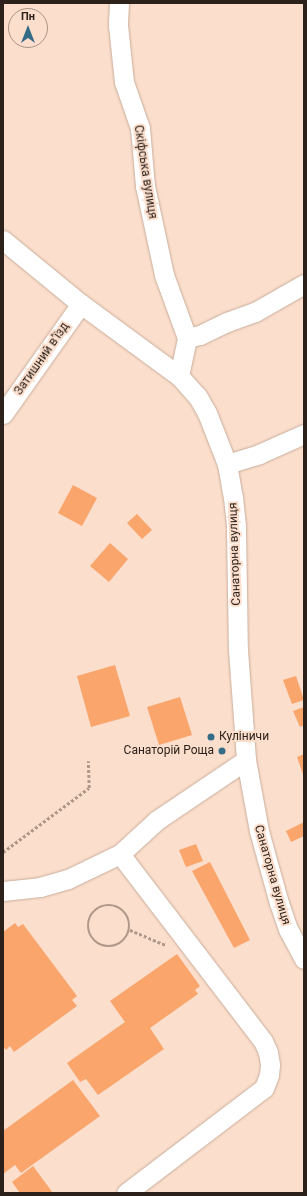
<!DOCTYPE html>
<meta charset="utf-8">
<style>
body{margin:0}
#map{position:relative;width:307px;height:1196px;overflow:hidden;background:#fbdecc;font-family:Roboto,sans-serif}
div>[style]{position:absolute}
.building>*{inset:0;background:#f9a56c}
.path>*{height:2.5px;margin-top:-1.25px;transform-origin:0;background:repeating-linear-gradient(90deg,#b0998b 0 3px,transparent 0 5px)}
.path>.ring{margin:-1.25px;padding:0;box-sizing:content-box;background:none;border:2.5px solid #b0998b;border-radius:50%}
.roads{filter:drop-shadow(0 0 1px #c8ad9b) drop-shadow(0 0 1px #c8ad9b)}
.minor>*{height:19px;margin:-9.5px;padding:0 9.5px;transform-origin:9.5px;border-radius:9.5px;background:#fff}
.dots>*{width:11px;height:11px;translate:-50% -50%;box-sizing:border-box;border:2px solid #fbdecc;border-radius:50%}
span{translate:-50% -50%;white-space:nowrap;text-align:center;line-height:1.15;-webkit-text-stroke:4px #fbdecc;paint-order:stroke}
.street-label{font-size:12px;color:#2d221b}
.poi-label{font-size:12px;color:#2d221b}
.left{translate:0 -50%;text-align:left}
.right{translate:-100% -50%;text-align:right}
.frame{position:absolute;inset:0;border:4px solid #2d221b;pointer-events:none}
.north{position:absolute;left:8px;top:8px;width:40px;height:40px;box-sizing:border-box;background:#fbdecc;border:1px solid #a99385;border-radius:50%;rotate:0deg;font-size:11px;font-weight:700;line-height:16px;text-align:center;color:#2d221b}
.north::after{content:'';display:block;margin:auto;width:14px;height:18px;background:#346c86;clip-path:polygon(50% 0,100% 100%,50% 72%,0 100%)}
</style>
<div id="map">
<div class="building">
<div style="clip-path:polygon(73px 485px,97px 498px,82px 526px,58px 513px)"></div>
<div style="clip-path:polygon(137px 514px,152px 530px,142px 539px,127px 523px)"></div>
<div style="clip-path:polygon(110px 543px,128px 559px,109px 582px,90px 566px)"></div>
<div style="clip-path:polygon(115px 665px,130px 716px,91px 727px,77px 676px)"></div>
<div style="clip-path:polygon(296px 676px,304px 700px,292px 704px,283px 680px)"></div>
<div style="clip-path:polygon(180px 697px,192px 735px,159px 745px,147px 707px)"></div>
<div style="clip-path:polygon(304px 707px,304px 725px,300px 727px,293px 711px)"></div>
<div style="clip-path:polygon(304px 754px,304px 777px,297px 757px)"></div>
<div style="clip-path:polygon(304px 822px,304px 836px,291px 842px,286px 831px)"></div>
<div style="clip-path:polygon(196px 844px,203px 861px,186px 867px,179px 850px)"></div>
<div style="clip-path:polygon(210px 862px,250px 940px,234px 948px,192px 871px)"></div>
<div style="clip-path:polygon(15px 923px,18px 927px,23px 924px,77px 996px,72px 1000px,77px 1006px,14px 1052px,10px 1046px,6px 1050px,3px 1046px,3px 932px)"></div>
<div style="clip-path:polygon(177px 954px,200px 986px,195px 990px,198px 994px,150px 1028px,164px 1049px,98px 1095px,86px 1079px,80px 1082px,67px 1063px,125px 1022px,110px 1001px)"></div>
<div style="clip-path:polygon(73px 1080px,100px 1116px,21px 1173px,15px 1165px,3px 1174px,3px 1131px)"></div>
<div style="clip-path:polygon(33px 1166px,53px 1193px,20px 1193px,12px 1182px)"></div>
</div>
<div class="path">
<div style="left:3px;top:852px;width:107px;rotate:-36.7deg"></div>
<div style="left:89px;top:788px;width:27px;rotate:-92deg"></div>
<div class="ring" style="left:88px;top:905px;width:39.5px;height:39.5px"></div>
<div style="left:130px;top:930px;width:39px;rotate:23deg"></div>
</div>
<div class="roads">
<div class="minor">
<div style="left:119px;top:3px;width:22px;rotate:93deg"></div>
<div style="left:118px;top:25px;width:57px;rotate:84deg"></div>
<div style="left:124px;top:82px;width:49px;rotate:70.8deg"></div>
<div style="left:140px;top:128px;width:58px;rotate:85.1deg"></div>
<div style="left:145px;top:186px;width:91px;rotate:77.9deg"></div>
<div style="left:164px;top:275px;width:67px;rotate:69.9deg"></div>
<div style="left:3px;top:240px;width:101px;rotate:39.4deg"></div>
<div style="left:81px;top:304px;width:122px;rotate:36.3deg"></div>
<div style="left:179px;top:376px;width:28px;rotate:48deg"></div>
<div style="left:198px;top:397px;width:18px;rotate:61deg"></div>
<div style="left:207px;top:413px;width:55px;rotate:68.6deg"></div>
<div style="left:227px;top:464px;width:34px;rotate:80deg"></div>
<div style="left:233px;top:497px;width:31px;rotate:84deg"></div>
<div style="left:236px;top:528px;width:122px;rotate:89.1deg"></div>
<div style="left:238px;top:650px;width:110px;rotate:85.8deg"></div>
<div style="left:246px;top:760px;width:72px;rotate:79.6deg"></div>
<div style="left:259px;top:831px;width:75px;rotate:74.5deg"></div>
<div style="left:279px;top:903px;width:28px;rotate:71deg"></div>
<div style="left:288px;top:929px;width:34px;rotate:62deg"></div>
<div style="left:187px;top:338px;width:13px;rotate:-13deg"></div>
<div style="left:200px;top:335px;width:30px;rotate:-26deg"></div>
<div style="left:227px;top:322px;width:30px;rotate:-20deg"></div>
<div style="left:255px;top:312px;width:56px;rotate:-29.7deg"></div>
<div style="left:179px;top:376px;width:39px;rotate:-78deg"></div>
<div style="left:3px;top:414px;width:135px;rotate:-54.7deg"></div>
<div style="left:227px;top:464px;width:34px;rotate:-17deg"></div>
<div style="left:259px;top:454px;width:49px;rotate:-24deg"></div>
<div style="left:120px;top:854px;width:235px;rotate:52.6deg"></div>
<div style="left:263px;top:1041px;width:12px;rotate:66deg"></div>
<div style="left:268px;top:1052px;width:13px;rotate:81deg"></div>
<div style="left:270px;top:1065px;width:10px;rotate:96deg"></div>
<div style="left:269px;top:1075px;width:14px;rotate:111deg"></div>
<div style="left:264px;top:1088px;width:173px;rotate:142.7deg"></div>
<div style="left:3px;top:891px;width:37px;rotate:-6deg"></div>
<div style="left:40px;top:887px;width:29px;rotate:-16deg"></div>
<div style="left:68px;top:879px;width:58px;rotate:-25.7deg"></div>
<div style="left:120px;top:854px;width:50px;rotate:-42.6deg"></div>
<div style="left:157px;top:820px;width:107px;rotate:-34deg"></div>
</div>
</div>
<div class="dots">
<div style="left:211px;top:737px;background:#346c86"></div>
<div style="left:222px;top:751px;background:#346c86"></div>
</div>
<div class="street-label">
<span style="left:145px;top:172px;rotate:81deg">Скіфська вулиця</span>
<span style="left:42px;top:359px;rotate:-55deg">Затишний в’їзд</span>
<span style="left:235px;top:554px;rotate:-92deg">Санаторна вулиця</span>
<span style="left:272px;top:875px;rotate:74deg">Санаторна вулиця</span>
</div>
<div class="poi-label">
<span class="left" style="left:219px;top:737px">Куліничи</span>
<span class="right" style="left:214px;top:751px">Санаторій Роща</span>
</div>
<div class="frame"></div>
<div class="north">Пн</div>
</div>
